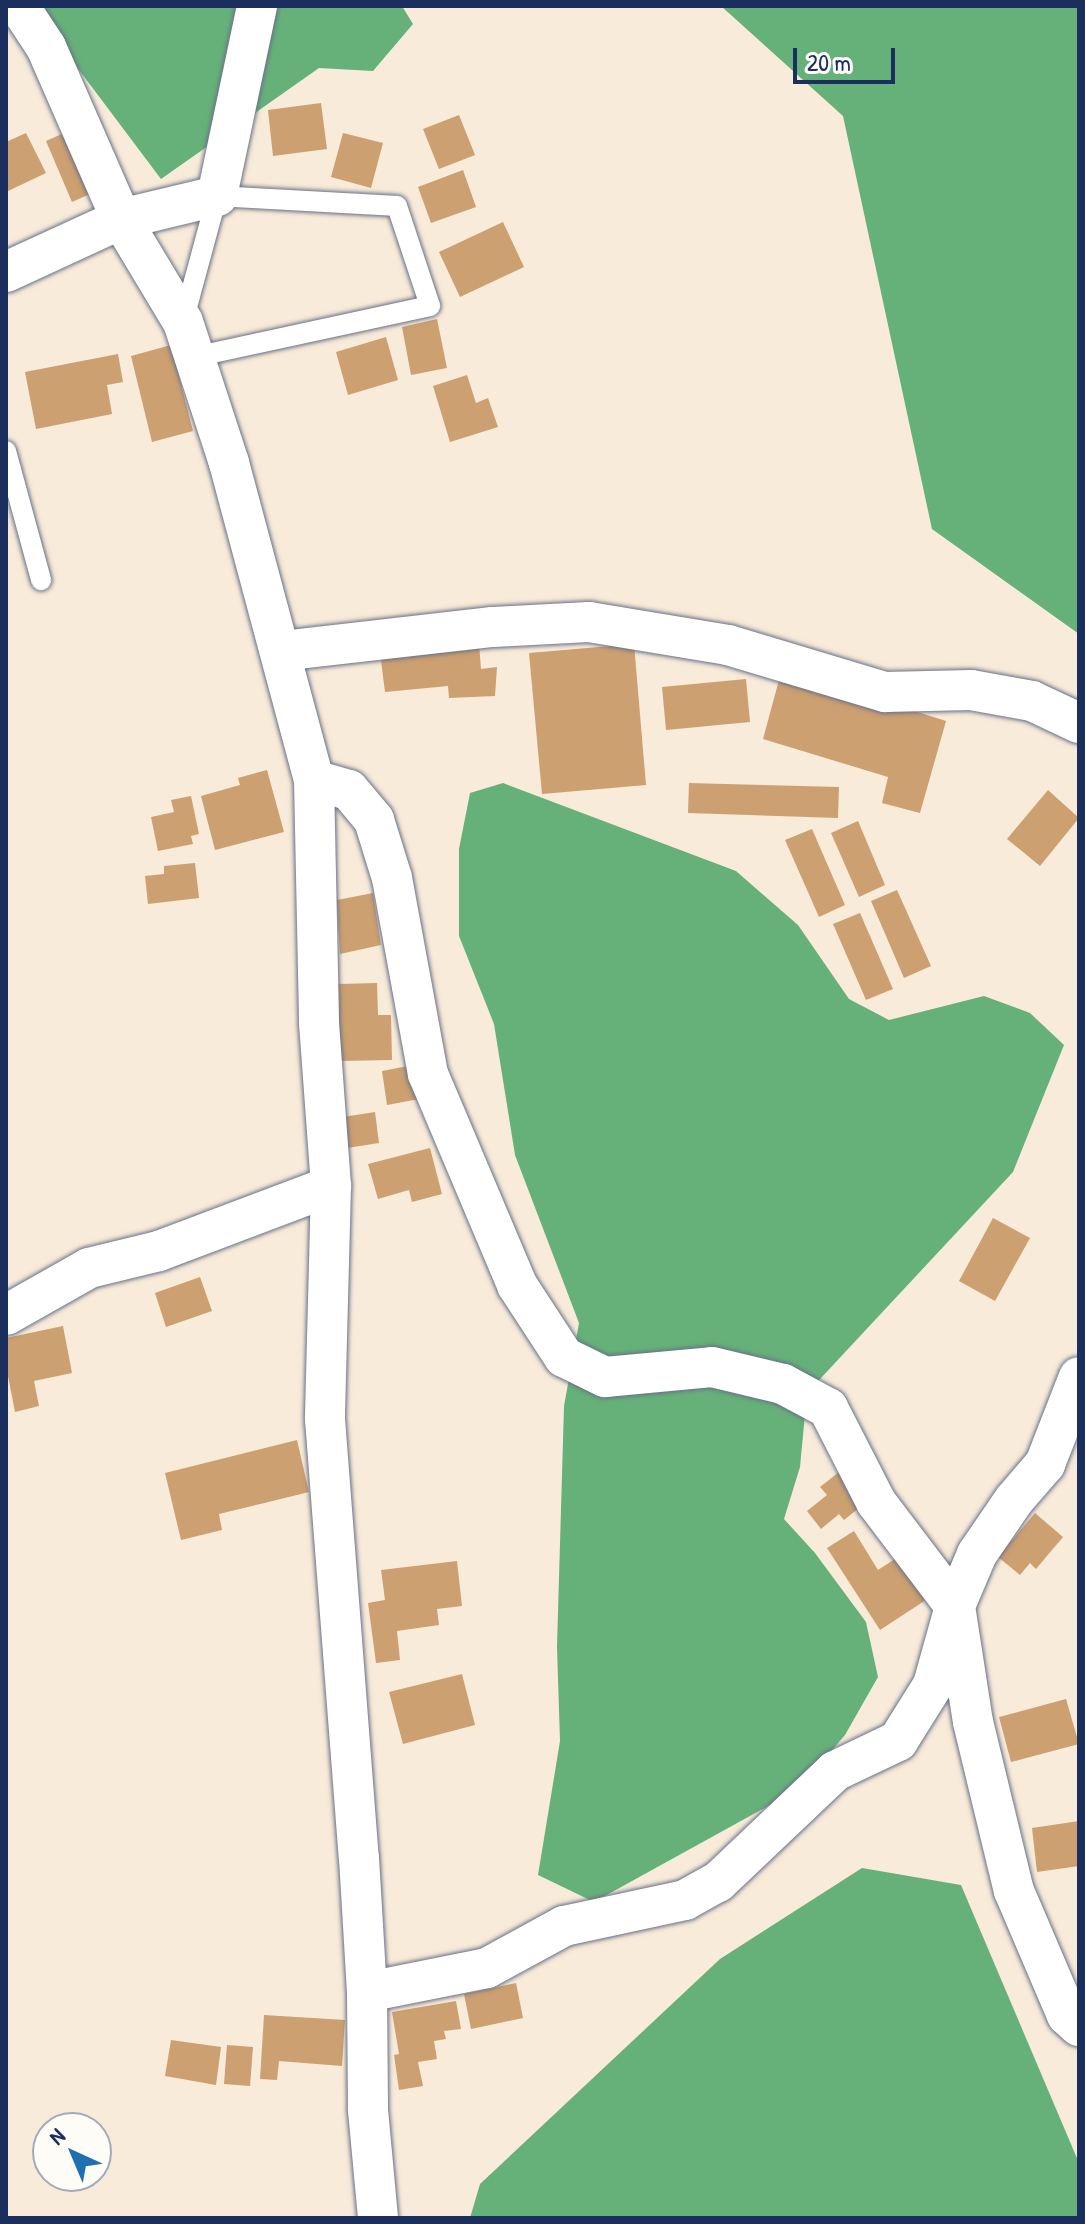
<!DOCTYPE html>
<style>
body{margin:0}
#map{position:relative;width:1085px;height:2224px;overflow:hidden;background:#f8ebd9;font-family:"Patrick Hand",sans-serif}
div>[style]{position:absolute}
.forest>*{inset:0;background:#66b179}
.building>*{inset:0;background:#cca070}
.roads{filter:drop-shadow(0 0 2px #687189) drop-shadow(0 0 2px #687189)}
.lane>*{height:20px;margin:-10px;padding:0 10px;transform-origin:10px;border-radius:10px;background:#fff}
.street>*{height:40px;margin:-20px;padding:0 20px;transform-origin:20px;border-radius:20px;background:#fff}
span{translate:-50% -50%;white-space:nowrap;text-align:center;line-height:1.15;-webkit-text-stroke:6px #fdfcf7;paint-order:stroke}
.frame{position:absolute;inset:0;border:8px solid #1b2f5e;pointer-events:none}
.north{position:absolute;left:32px;top:2112px;width:80px;height:80px;box-sizing:border-box;background:#fdfcf7;border:2px solid #a3aaba;border-radius:50%;rotate:316deg;font-size:22px;font-weight:700;line-height:32px;text-align:center;color:#1b2f5e}
.north::after{content:'';display:block;margin:auto;width:28px;height:36px;background:#1f6fb2;clip-path:polygon(50% 0,100% 100%,50% 72%,0 100%)}
.scale{position:absolute;left:793px;top:48px;width:102px;height:36px;box-sizing:border-box;border:4px solid #1b2f5e;border-top:0;padding-left:10px;font-size:24px;line-height:28px;white-space:nowrap;color:#1b2f5e;-webkit-text-stroke:6px #fdfcf7;paint-order:stroke}
</style>
<div id="map">
<div class="forest">
<div style="clip-path:polygon(31px 6px,402px 6px,413px 24px,373px 71px,319px 68px,161px 179px)"></div>
<div style="clip-path:polygon(721px 6px,1079px 6px,1079px 634px,932px 529px,843px 116px)"></div>
<div style="clip-path:polygon(503px 783px,736px 871px,798px 925px,849px 999px,889px 1020px,984px 996px,1030px 1013px,1064px 1045px,1013px 1172px,807px 1393px,800px 1467px,784px 1519px,815px 1553px,866px 1622px,878px 1677px,845px 1735px,799px 1789px,594px 1902px,538px 1875px,560px 1741px,557px 1647px,564px 1406px,579px 1323px,515px 1155px,494px 1024px,459px 936px,459px 849px,470px 793px)"></div>
<div style="clip-path:polygon(862px 1868px,961px 1885px,1079px 2163px,1079px 2218px,470px 2218px,480px 2184px,720px 1959px)"></div>
</div>
<div class="building">
<div style="clip-path:polygon(321px 103px,327px 149px,273px 156px,268px 110px)"></div>
<div style="clip-path:polygon(459px 115px,475px 155px,439px 169px,423px 129px)"></div>
<div style="clip-path:polygon(73px 129px,99px 190px,72px 202px,46px 141px)"></div>
<div style="clip-path:polygon(26px 133px,46px 173px,6px 192px,6px 142px)"></div>
<div style="clip-path:polygon(343px 133px,383px 143px,371px 188px,331px 177px)"></div>
<div style="clip-path:polygon(463px 170px,476px 207px,431px 223px,418px 187px)"></div>
<div style="clip-path:polygon(503px 222px,524px 267px,460px 297px,439px 252px)"></div>
<div style="clip-path:polygon(437px 319px,447px 368px,411px 375px,402px 327px)"></div>
<div style="clip-path:polygon(386px 337px,398px 380px,348px 395px,336px 352px)"></div>
<div style="clip-path:polygon(171px 345px,193px 431px,152px 442px,131px 356px)"></div>
<div style="clip-path:polygon(118px 354px,123px 382px,107px 385px,112px 414px,36px 429px,25px 372px)"></div>
<div style="clip-path:polygon(467px 375px,476px 403px,488px 398px,498px 427px,450px 442px,433px 386px)"></div>
<div style="clip-path:polygon(479px 643px,481px 669px,497px 667px,495px 696px,449px 698px,448px 686px,385px 692px,380px 653px)"></div>
<div style="clip-path:polygon(634px 644px,646px 785px,542px 794px,529px 653px)"></div>
<div style="clip-path:polygon(782px 669px,946px 721px,920px 813px,882px 803px,888px 777px,763px 739px)"></div>
<div style="clip-path:polygon(746px 679px,750px 722px,666px 730px,662px 687px)"></div>
<div style="clip-path:polygon(267px 770px,284px 832px,215px 850px,201px 796px,240px 785px,238px 778px)"></div>
<div style="clip-path:polygon(689px 783px,839px 787px,838px 818px,688px 813px)"></div>
<div style="clip-path:polygon(1048px 790px,1079px 818px,1040px 866px,1007px 839px)"></div>
<div style="clip-path:polygon(191px 796px,199px 834px,191px 836px,193px 844px,158px 851px,151px 817px,174px 812px,171px 800px)"></div>
<div style="clip-path:polygon(858px 821px,885px 885px,859px 897px,831px 833px)"></div>
<div style="clip-path:polygon(812px 829px,845px 905px,819px 917px,785px 840px)"></div>
<div style="clip-path:polygon(195px 863px,199px 898px,148px 904px,145px 876px,164px 874px,164px 866px)"></div>
<div style="clip-path:polygon(897px 890px,931px 966px,904px 978px,871px 901px)"></div>
<div style="clip-path:polygon(373px 893px,381px 945px,340px 954px,337px 900px)"></div>
<div style="clip-path:polygon(860px 913px,893px 989px,866px 1000px,833px 924px)"></div>
<div style="clip-path:polygon(377px 983px,378px 1015px,391px 1015px,392px 1060px,340px 1061px,338px 984px)"></div>
<div style="clip-path:polygon(413px 1065px,419px 1099px,387px 1105px,382px 1071px)"></div>
<div style="clip-path:polygon(375px 1112px,379px 1143px,347px 1148px,343px 1117px)"></div>
<div style="clip-path:polygon(430px 1148px,442px 1194px,412px 1202px,409px 1190px,378px 1199px,368px 1164px)"></div>
<div style="clip-path:polygon(993px 1218px,1030px 1238px,995px 1301px,959px 1281px)"></div>
<div style="clip-path:polygon(200px 1277px,212px 1311px,166px 1327px,155px 1293px)"></div>
<div style="clip-path:polygon(63px 1326px,72px 1373px,34px 1381px,39px 1406px,15px 1412px,6px 1366px,6px 1338px)"></div>
<div style="clip-path:polygon(297px 1440px,309px 1492px,219px 1514px,222px 1530px,181px 1540px,165px 1473px)"></div>
<div style="clip-path:polygon(839px 1472px,864px 1504px,844px 1520px,839px 1514px,821px 1529px,807px 1511px,827px 1495px,820px 1487px)"></div>
<div style="clip-path:polygon(1035px 1513px,1063px 1537px,1036px 1569px,1030px 1563px,1020px 1575px,998px 1557px)"></div>
<div style="clip-path:polygon(854px 1531px,878px 1570px,904px 1553px,932px 1596px,880px 1630px,827px 1548px)"></div>
<div style="clip-path:polygon(457px 1561px,462px 1606px,437px 1609px,439px 1625px,397px 1631px,400px 1660px,376px 1663px,368px 1603px,385px 1600px,381px 1570px)"></div>
<div style="clip-path:polygon(462px 1674px,475px 1725px,403px 1744px,389px 1692px)"></div>
<div style="clip-path:polygon(1066px 1699px,1079px 1744px,1011px 1762px,999px 1717px)"></div>
<div style="clip-path:polygon(1079px 1821px,1079px 1866px,1037px 1872px,1032px 1828px)"></div>
<div style="clip-path:polygon(516px 1983px,523px 2018px,471px 2029px,464px 1994px)"></div>
<div style="clip-path:polygon(456px 2001px,461px 2029px,444px 2031px,446px 2039px,434px 2041px,437px 2059px,418px 2062px,423px 2086px,399px 2090px,394px 2055px,399px 2054px,392px 2012px)"></div>
<div style="clip-path:polygon(264px 2015px,345px 2020px,342px 2066px,279px 2061px,277px 2080px,260px 2079px)"></div>
<div style="clip-path:polygon(171px 2040px,221px 2047px,216px 2085px,165px 2076px)"></div>
<div style="clip-path:polygon(227px 2045px,253px 2047px,250px 2086px,224px 2084px)"></div>
</div>
<div class="roads">
<div class="lane">
<div style="left:183px;top:322px;width:131px;rotate:-74.9deg"></div>
<div style="left:217px;top:196px;width:180px;rotate:3.2deg"></div>
<div style="left:397px;top:206px;width:105px;rotate:71.7deg"></div>
<div style="left:430px;top:306px;width:241px;rotate:167.8deg"></div>
<div style="left:6px;top:451px;width:134px;rotate:74.8deg"></div>
</div>
<div class="street">
<div style="left:19px;top:6px;width:49px;rotate:56.6deg"></div>
<div style="left:46px;top:47px;width:188px;rotate:66.4deg"></div>
<div style="left:121px;top:219px;width:120px;rotate:59deg"></div>
<div style="left:183px;top:322px;width:148px;rotate:71.9deg"></div>
<div style="left:229px;top:463px;width:328px;rotate:75deg"></div>
<div style="left:314px;top:780px;width:243px;rotate:88.8deg"></div>
<div style="left:319px;top:1023px;width:163px;rotate:85.8deg"></div>
<div style="left:331px;top:1186px;width:233px;rotate:91.5deg"></div>
<div style="left:325px;top:1419px;width:440px;rotate:85.6deg"></div>
<div style="left:359px;top:1858px;width:134px;rotate:86.6deg"></div>
<div style="left:367px;top:1992px;width:118px;rotate:89.5deg"></div>
<div style="left:368px;top:2110px;width:108px;rotate:84.7deg"></div>
<div style="left:6px;top:272px;width:127px;rotate:-24.7deg"></div>
<div style="left:121px;top:219px;width:99px;rotate:-13.5deg"></div>
<div style="left:217px;top:196px;width:194px;rotate:-78.1deg"></div>
<div style="left:281px;top:651px;width:213px;rotate:-6.5deg"></div>
<div style="left:493px;top:627px;width:96px;rotate:-3deg"></div>
<div style="left:589px;top:622px;width:141px;rotate:9.4deg"></div>
<div style="left:728px;top:645px;width:164px;rotate:16.7deg"></div>
<div style="left:885px;top:692px;width:86px;rotate:-1.3deg"></div>
<div style="left:971px;top:690px;width:62px;rotate:10.2deg"></div>
<div style="left:1032px;top:701px;width:52px;rotate:25.1deg"></div>
<div style="left:314px;top:780px;width:36px;rotate:16deg"></div>
<div style="left:349px;top:790px;width:39px;rotate:50deg"></div>
<div style="left:374px;top:820px;width:61px;rotate:72.8deg"></div>
<div style="left:392px;top:878px;width:199px;rotate:79.6deg"></div>
<div style="left:428px;top:1074px;width:229px;rotate:67.1deg"></div>
<div style="left:517px;top:1285px;width:86px;rotate:56.9deg"></div>
<div style="left:564px;top:1357px;width:46px;rotate:26deg"></div>
<div style="left:605px;top:1377px;width:107px;rotate:-5.3deg"></div>
<div style="left:712px;top:1367px;width:73px;rotate:13.5deg"></div>
<div style="left:783px;top:1384px;width:51px;rotate:28.1deg"></div>
<div style="left:828px;top:1408px;width:106px;rotate:62.9deg"></div>
<div style="left:876px;top:1502px;width:131px;rotate:52.8deg"></div>
<div style="left:955px;top:1606px;width:117px;rotate:81.2deg"></div>
<div style="left:973px;top:1722px;width:174px;rotate:76.4deg"></div>
<div style="left:1014px;top:1891px;width:135px;rotate:66.9deg"></div>
<div style="left:1067px;top:2015px;width:16px;rotate:43deg"></div>
<div style="left:6px;top:1315px;width:95px;rotate:-29.5deg"></div>
<div style="left:89px;top:1268px;width:72px;rotate:-13.7deg"></div>
<div style="left:159px;top:1251px;width:184px;rotate:-20.7deg"></div>
<div style="left:367px;top:1992px;width:122px;rotate:-11.3deg"></div>
<div style="left:487px;top:1968px;width:88px;rotate:-28.6deg"></div>
<div style="left:564px;top:1926px;width:124px;rotate:-12.1deg"></div>
<div style="left:685px;top:1900px;width:38px;rotate:-29deg"></div>
<div style="left:718px;top:1882px;width:161px;rotate:-43.5deg"></div>
<div style="left:835px;top:1771px;width:70px;rotate:-25.5deg"></div>
<div style="left:898px;top:1741px;width:66px;rotate:-58deg"></div>
<div style="left:933px;top:1685px;width:82px;rotate:-74.4deg"></div>
<div style="left:955px;top:1606px;width:56px;rotate:-67.1deg"></div>
<div style="left:977px;top:1554px;width:65px;rotate:-55.6deg"></div>
<div style="left:1014px;top:1500px;width:48px;rotate:-49.3deg"></div>
<div style="left:1045px;top:1464px;width:93px;rotate:-68.7deg"></div>
</div>
</div>
<div class="frame"></div>
<div class="north">N</div>
<div class="scale">20 m</div>
</div>
